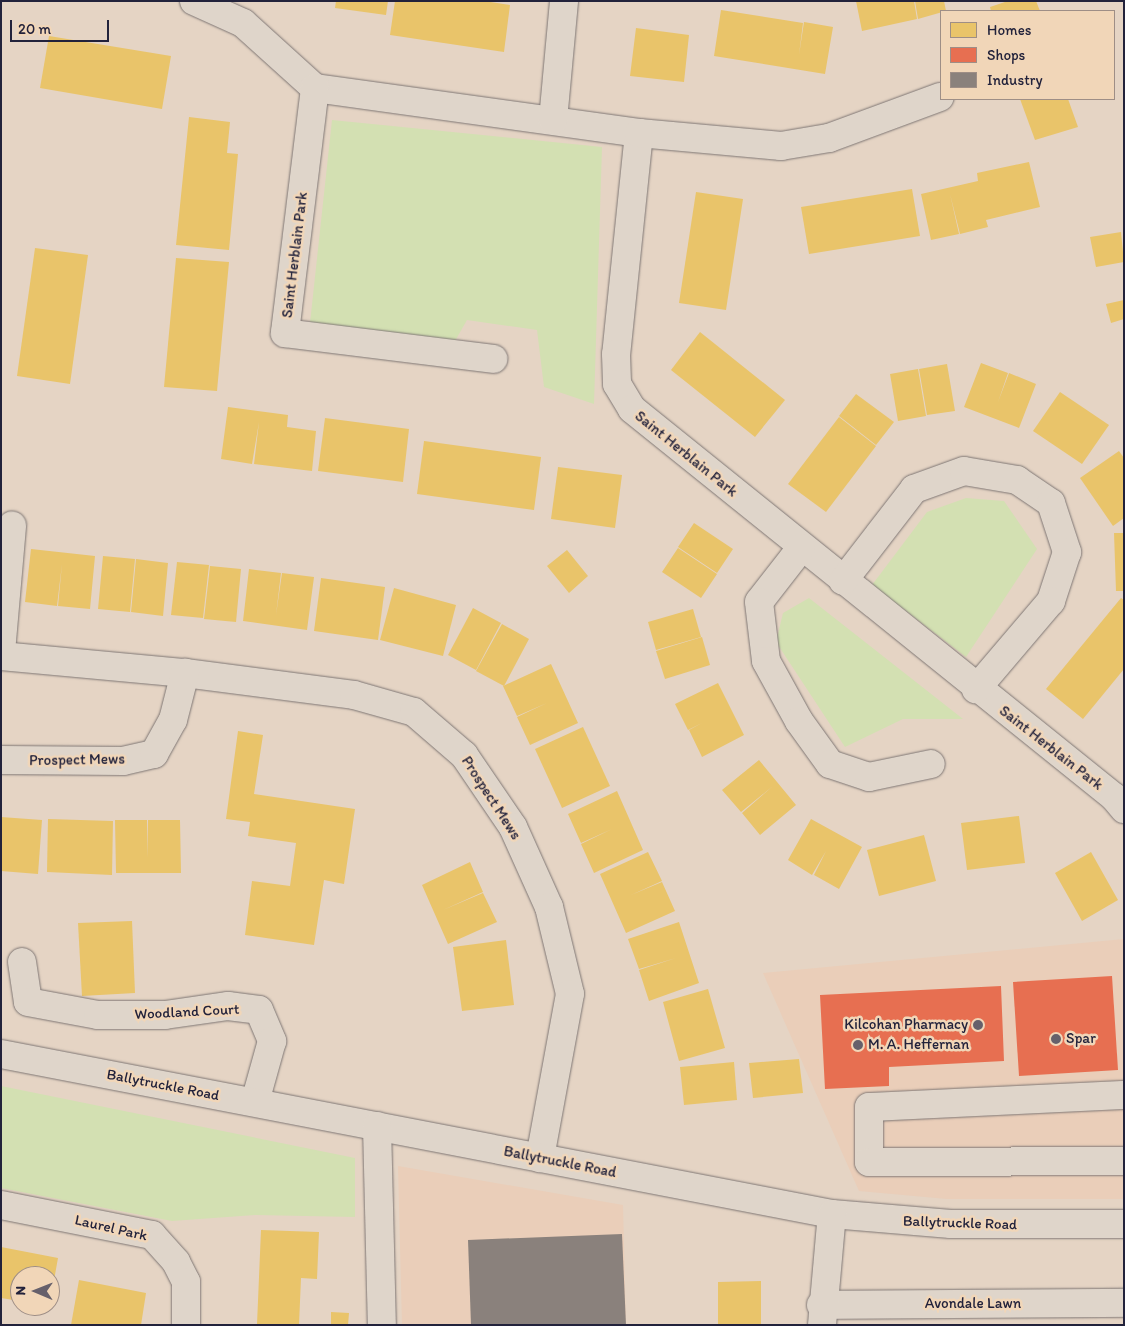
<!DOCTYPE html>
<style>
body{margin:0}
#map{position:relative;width:1125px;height:1326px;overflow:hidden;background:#e5d4c4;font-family:Itim,sans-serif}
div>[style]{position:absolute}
.built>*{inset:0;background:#eaceb9}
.green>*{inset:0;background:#d3e0b2}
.homes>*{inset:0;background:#e9c46a}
.shops>*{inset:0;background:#e76f51}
.industry>*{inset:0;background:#8a817c}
.roads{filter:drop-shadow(0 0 1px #7e7674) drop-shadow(0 0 1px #7e7674)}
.minor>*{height:28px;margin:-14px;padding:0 14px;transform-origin:14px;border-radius:14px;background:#dfd5ca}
.dots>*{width:14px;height:14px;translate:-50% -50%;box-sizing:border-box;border:2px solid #f1d6b8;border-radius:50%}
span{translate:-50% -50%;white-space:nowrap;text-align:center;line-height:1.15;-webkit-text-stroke:5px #f1d6b8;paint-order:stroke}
.street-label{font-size:15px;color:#22223b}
.poi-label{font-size:15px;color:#22223b}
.right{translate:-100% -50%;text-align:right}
.left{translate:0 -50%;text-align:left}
.frame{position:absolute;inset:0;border:2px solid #22223b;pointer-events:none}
.legend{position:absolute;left:940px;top:10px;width:175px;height:90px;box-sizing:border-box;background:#f1d6b8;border:1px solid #9e8e86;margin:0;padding:6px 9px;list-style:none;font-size:15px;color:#22223b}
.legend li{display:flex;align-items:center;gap:10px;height:25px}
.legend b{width:25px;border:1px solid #9e8e86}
.north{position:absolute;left:10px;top:1266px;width:50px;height:50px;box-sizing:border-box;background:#f1d6b8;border:1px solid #9e8e86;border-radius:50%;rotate:271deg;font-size:14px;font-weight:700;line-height:20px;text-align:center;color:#22223b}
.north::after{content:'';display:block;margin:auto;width:18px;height:22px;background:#66606b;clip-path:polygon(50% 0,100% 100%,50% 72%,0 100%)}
.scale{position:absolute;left:10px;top:20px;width:99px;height:22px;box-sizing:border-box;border:2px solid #22223b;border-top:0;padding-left:6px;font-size:15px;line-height:18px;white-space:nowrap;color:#22223b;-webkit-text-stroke:4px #f1d6b8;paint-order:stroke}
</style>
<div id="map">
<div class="built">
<div style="clip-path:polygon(1124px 939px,1124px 1199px,947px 1199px,859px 1191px,763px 973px)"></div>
<div style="clip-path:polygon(398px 1166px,623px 1205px,626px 1325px,402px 1325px)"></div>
</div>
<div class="green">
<div style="clip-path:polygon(332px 120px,602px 147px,594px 404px,544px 387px,537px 330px,467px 320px,455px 341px,310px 323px)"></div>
<div style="clip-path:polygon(966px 498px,1004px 501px,1037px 549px,966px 657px,872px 585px,927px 512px)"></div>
<div style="clip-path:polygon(809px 598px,963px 719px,903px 719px,845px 747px,776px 642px,783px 613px)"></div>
<div style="clip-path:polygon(1px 1086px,355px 1158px,355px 1217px,255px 1215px,172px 1221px,1px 1188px)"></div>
</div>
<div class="homes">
<div style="clip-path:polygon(336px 1px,388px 1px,386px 15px,335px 8px)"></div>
<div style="clip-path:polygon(395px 1px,484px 1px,510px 5px,504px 52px,390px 35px)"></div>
<div style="clip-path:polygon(856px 1px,914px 1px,917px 19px,862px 31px)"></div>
<div style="clip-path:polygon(915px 1px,944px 1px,946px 11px,918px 19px)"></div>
<div style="clip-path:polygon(1008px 1px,1036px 1px,1040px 11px,991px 11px,990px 7px)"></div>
<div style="clip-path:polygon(721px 10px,803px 23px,799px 55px,804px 22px,833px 27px,825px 74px,714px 56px)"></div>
<div style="clip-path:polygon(636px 28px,689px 35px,684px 82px,630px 76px)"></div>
<div style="clip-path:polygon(49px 36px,171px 56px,162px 109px,40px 88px)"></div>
<div style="clip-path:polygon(1020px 99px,1068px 99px,1078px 127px,1035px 140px)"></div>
<div style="clip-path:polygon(189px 117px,230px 122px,227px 153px,238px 154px,229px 250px,176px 245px)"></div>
<div style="clip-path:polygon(1029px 162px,1040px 207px,986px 220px,988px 227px,960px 234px,950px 194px,959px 234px,931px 240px,921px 194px,978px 181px,977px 173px)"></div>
<div style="clip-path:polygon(912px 189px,920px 236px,809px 254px,801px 207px)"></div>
<div style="clip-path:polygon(696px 192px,743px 199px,726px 310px,679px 303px)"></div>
<div style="clip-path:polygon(1121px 232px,1124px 262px,1096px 267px,1090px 237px)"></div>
<div style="clip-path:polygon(35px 248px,88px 255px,70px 384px,17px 376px)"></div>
<div style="clip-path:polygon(176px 258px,229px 262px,217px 391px,164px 387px)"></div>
<div style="clip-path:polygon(1124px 300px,1124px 319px,1111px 323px,1106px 304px)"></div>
<div style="clip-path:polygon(700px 332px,785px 400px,755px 437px,671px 370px)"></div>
<div style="clip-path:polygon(981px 363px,1008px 373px,998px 402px,1009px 373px,1036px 384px,1019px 428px,964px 407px)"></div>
<div style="clip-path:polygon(947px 364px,955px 411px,927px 415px,919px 369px)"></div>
<div style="clip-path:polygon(918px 369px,926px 416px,898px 421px,890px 374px)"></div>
<div style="clip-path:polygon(1060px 392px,1109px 425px,1082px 464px,1033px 431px)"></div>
<div style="clip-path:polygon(856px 394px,894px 422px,876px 445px,839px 416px)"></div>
<div style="clip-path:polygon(228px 407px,288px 415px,287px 427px,316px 431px,312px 471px,254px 464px,259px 422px,252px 464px,221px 459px)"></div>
<div style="clip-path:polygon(839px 417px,876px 446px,826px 512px,788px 484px)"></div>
<div style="clip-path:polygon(325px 418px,409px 429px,403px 482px,318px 471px)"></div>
<div style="clip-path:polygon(424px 441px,541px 457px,534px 510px,417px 494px)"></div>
<div style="clip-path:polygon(1119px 451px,1124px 458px,1124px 518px,1113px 526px,1080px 478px)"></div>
<div style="clip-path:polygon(558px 467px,622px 475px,615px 528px,551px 519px)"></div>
<div style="clip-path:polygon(694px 523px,733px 549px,717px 573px,678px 547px)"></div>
<div style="clip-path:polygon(1114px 533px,1124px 533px,1124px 591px,1116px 591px)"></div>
<div style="clip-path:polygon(678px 548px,717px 574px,701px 598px,662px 572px)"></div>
<div style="clip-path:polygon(31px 549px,95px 556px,90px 609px,58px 606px,62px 564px,57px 606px,25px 602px)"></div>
<div style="clip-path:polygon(567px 550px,588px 576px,569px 593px,547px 566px)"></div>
<div style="clip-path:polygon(103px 556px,135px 559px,130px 612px,98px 609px)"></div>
<div style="clip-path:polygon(136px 559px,168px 563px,163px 616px,131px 612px)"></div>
<div style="clip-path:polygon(177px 562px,209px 565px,203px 618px,171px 615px)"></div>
<div style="clip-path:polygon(210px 566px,241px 569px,236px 622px,204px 619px)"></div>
<div style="clip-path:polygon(249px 569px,281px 573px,276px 615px,282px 573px,314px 577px,307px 630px,243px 621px)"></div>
<div style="clip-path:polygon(321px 578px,385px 587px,378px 640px,314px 631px)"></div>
<div style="clip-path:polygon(394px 588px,456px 605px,443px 656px,380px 640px)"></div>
<div style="clip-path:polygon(1121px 598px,1124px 600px,1124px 669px,1083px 719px,1046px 689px)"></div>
<div style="clip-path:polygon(473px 608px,501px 623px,476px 670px,448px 655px)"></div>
<div style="clip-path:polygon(693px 609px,701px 637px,656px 650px,648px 622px)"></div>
<div style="clip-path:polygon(502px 624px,529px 639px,504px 686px,476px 671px)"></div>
<div style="clip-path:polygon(702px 637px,710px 665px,665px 679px,656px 651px)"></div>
<div style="clip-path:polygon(551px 664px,578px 723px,530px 745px,517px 717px,547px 703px,517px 716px,503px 686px)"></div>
<div style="clip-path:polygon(718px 683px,744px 735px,702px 757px,689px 730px,702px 723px,688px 730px,675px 704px)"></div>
<div style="clip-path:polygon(583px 727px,610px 786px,562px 808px,535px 749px)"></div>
<div style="clip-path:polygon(238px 731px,263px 735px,254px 794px,355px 809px,344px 884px,324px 880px,314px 945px,245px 935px,252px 881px,290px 886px,296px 843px,248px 836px,250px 822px,226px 819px)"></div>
<div style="clip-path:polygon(759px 760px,796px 805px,760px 835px,742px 813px,773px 786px,741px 812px,722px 790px)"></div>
<div style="clip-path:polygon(617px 791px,643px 850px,594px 873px,581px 844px,612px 829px,581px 843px,568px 814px)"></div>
<div style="clip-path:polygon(1019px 816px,1025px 863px,967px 870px,961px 823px)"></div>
<div style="clip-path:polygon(1px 817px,42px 820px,38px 874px,1px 871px)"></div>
<div style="clip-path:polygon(48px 819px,113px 821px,112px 875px,47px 872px)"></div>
<div style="clip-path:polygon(811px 819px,862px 847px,839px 889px,814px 875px,826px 851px,812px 875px,788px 860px)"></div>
<div style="clip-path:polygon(115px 820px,147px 820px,148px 858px,148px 820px,180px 820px,181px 873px,116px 873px)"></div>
<div style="clip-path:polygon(924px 835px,936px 881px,879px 896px,867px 850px)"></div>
<div style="clip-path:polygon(648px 852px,662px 881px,631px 895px,662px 882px,675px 911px,626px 933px,600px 874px)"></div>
<div style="clip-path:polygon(1091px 852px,1118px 900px,1082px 921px,1055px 873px)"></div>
<div style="clip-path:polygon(470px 862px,483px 892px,443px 910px,483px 893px,497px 922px,448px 944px,422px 885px)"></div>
<div style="clip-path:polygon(132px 921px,135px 993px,82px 996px,78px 923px)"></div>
<div style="clip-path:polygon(679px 922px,699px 983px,649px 1001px,639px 970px,676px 958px,639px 969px,628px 939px)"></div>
<div style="clip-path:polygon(506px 940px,514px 1005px,462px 1011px,453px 947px)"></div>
<div style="clip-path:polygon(708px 989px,725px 1048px,679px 1061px,663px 1002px)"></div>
<div style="clip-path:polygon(799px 1059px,803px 1093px,753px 1098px,749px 1063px)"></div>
<div style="clip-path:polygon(734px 1062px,737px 1100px,684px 1105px,680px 1067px)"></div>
<div style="clip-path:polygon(261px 1230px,319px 1232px,317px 1279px,301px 1278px,299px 1325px,257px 1324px)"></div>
<div style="clip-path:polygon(1px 1247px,58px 1258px,51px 1297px,50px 1276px,20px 1276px,20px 1301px,1px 1298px)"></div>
<div style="clip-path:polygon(79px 1280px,146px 1293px,141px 1325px,71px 1325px)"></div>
<div style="clip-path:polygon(761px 1281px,761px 1325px,718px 1325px,718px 1282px)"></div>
<div style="clip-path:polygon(331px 1312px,349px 1313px,348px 1325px,331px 1325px)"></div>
</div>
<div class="shops">
<div style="clip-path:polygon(1112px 976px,1118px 1070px,1019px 1076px,1013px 982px)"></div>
<div style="clip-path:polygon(1001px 986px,1004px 1061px,889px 1067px,889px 1086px,825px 1089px,820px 995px)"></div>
</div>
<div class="industry">
<div style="clip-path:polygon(622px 1234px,626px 1325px,471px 1325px,468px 1240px)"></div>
</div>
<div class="roads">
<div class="minor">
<div style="left:194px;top:1px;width:54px;rotate:24.2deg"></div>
<div style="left:243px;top:23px;width:97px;rotate:42.1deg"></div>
<div style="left:315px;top:88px;width:327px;rotate:7.9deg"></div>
<div style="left:639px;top:133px;width:222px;rotate:95.9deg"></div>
<div style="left:616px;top:354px;width:30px;rotate:88deg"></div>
<div style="left:617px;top:384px;width:29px;rotate:59deg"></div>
<div style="left:632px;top:409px;width:619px;rotate:38.83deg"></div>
<div style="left:1114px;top:797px;width:16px;rotate:50deg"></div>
<div style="left:315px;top:88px;width:247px;rotate:97deg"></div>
<div style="left:285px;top:333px;width:210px;rotate:7.1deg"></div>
<div style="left:553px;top:120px;width:120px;rotate:-84.7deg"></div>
<div style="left:639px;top:133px;width:143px;rotate:5.2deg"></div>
<div style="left:781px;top:146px;width:49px;rotate:-9.5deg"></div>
<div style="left:829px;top:138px;width:118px;rotate:-20.3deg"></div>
<div style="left:801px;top:548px;width:68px;rotate:127.9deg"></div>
<div style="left:759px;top:602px;width:59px;rotate:83.2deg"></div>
<div style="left:766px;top:661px;width:68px;rotate:61.2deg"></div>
<div style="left:799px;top:721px;width:53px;rotate:54.2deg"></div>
<div style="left:830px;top:764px;width:41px;rotate:18.4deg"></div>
<div style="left:869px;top:777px;width:63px;rotate:-11.8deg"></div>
<div style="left:843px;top:581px;width:116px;rotate:-52.3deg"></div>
<div style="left:914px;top:489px;width:53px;rotate:-19.8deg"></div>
<div style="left:964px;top:471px;width:54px;rotate:9.6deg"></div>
<div style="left:1017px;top:480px;width:41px;rotate:34.1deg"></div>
<div style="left:1051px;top:503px;width:52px;rotate:71.9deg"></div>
<div style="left:1067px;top:552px;width:52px;rotate:108.1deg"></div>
<div style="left:1051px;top:601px;width:116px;rotate:130.4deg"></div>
<div style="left:1px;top:652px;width:127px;rotate:-85deg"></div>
<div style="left:1px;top:656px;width:185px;rotate:5.3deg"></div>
<div style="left:185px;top:673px;width:170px;rotate:7.4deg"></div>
<div style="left:354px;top:695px;width:62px;rotate:15.8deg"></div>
<div style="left:414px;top:712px;width:66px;rotate:40.7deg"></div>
<div style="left:464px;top:755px;width:87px;rotate:55.8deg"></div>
<div style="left:513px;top:827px;width:88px;rotate:65.8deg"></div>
<div style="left:549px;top:907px;width:89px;rotate:76.4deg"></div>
<div style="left:570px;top:994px;width:167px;rotate:100.4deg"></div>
<div style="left:1px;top:760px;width:122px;rotate:0.5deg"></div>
<div style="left:123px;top:761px;width:32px;rotate:-13deg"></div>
<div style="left:154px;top:754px;width:39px;rotate:-61deg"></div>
<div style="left:173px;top:720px;width:49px;rotate:-75.7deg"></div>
<div style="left:22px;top:962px;width:40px;rotate:81.5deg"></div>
<div style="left:28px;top:1002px;width:71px;rotate:10.5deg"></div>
<div style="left:98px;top:1015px;width:67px"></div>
<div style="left:165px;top:1015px;width:64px;rotate:-8.1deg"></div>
<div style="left:228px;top:1006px;width:31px;rotate:7deg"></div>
<div style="left:259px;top:1010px;width:34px;rotate:67deg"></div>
<div style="left:272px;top:1041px;width:63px;rotate:105.6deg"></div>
<div style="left:1px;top:1054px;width:846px;rotate:10.9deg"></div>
<div style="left:832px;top:1214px;width:119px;rotate:4.8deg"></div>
<div style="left:951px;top:1224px;width:173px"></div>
<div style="left:1124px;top:1095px;width:255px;rotate:177.3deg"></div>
<div style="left:869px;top:1107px;width:55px;rotate:90deg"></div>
<div style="left:869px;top:1162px;width:255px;rotate:-0.2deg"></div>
<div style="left:377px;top:1126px;width:199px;rotate:88.6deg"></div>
<div style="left:1px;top:1205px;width:154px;rotate:11.2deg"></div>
<div style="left:152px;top:1235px;width:36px;rotate:48deg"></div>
<div style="left:176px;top:1262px;width:22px;rotate:63deg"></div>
<div style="left:186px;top:1282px;width:43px;rotate:90deg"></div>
<div style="left:821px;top:1305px;width:303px;rotate:-0.4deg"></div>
<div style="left:822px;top:1325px;width:111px;rotate:-84.9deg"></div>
</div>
</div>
<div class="dots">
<div style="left:978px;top:1025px;background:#66606b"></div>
<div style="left:1056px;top:1039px;background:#66606b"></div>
<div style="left:858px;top:1045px;background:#66606b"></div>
</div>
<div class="street-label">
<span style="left:295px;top:255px;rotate:-83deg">Saint Herblain Park</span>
<span style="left:686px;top:454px;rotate:39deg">Saint Herblain Park</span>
<span style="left:1051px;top:748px;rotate:38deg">Saint Herblain Park</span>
<span style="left:77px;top:760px;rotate:-1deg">Prospect Mews</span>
<span style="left:491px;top:798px;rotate:57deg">Prospect Mews</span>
<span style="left:187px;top:1012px;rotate:-3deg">Woodland Court</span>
<span style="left:163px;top:1085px;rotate:11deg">Ballytruckle Road</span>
<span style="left:560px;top:1162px;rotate:11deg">Ballytruckle Road</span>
<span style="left:960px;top:1223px;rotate:2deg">Ballytruckle Road</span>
<span style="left:111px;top:1228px;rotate:13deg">Laurel Park</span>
<span style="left:973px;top:1304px">Avondale Lawn</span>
</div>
<div class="poi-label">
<span class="right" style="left:968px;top:1025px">Kilcohan Pharmacy</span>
<span class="left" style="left:1066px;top:1039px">Spar</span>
<span class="left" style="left:868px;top:1045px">M. A. Heffernan</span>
</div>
<div class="frame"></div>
<ul class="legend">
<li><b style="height:14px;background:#e9c46a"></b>Homes</li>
<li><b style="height:14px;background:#e76f51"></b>Shops</li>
<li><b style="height:14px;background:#8a817c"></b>Industry</li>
</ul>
<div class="north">N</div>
<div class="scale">20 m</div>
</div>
